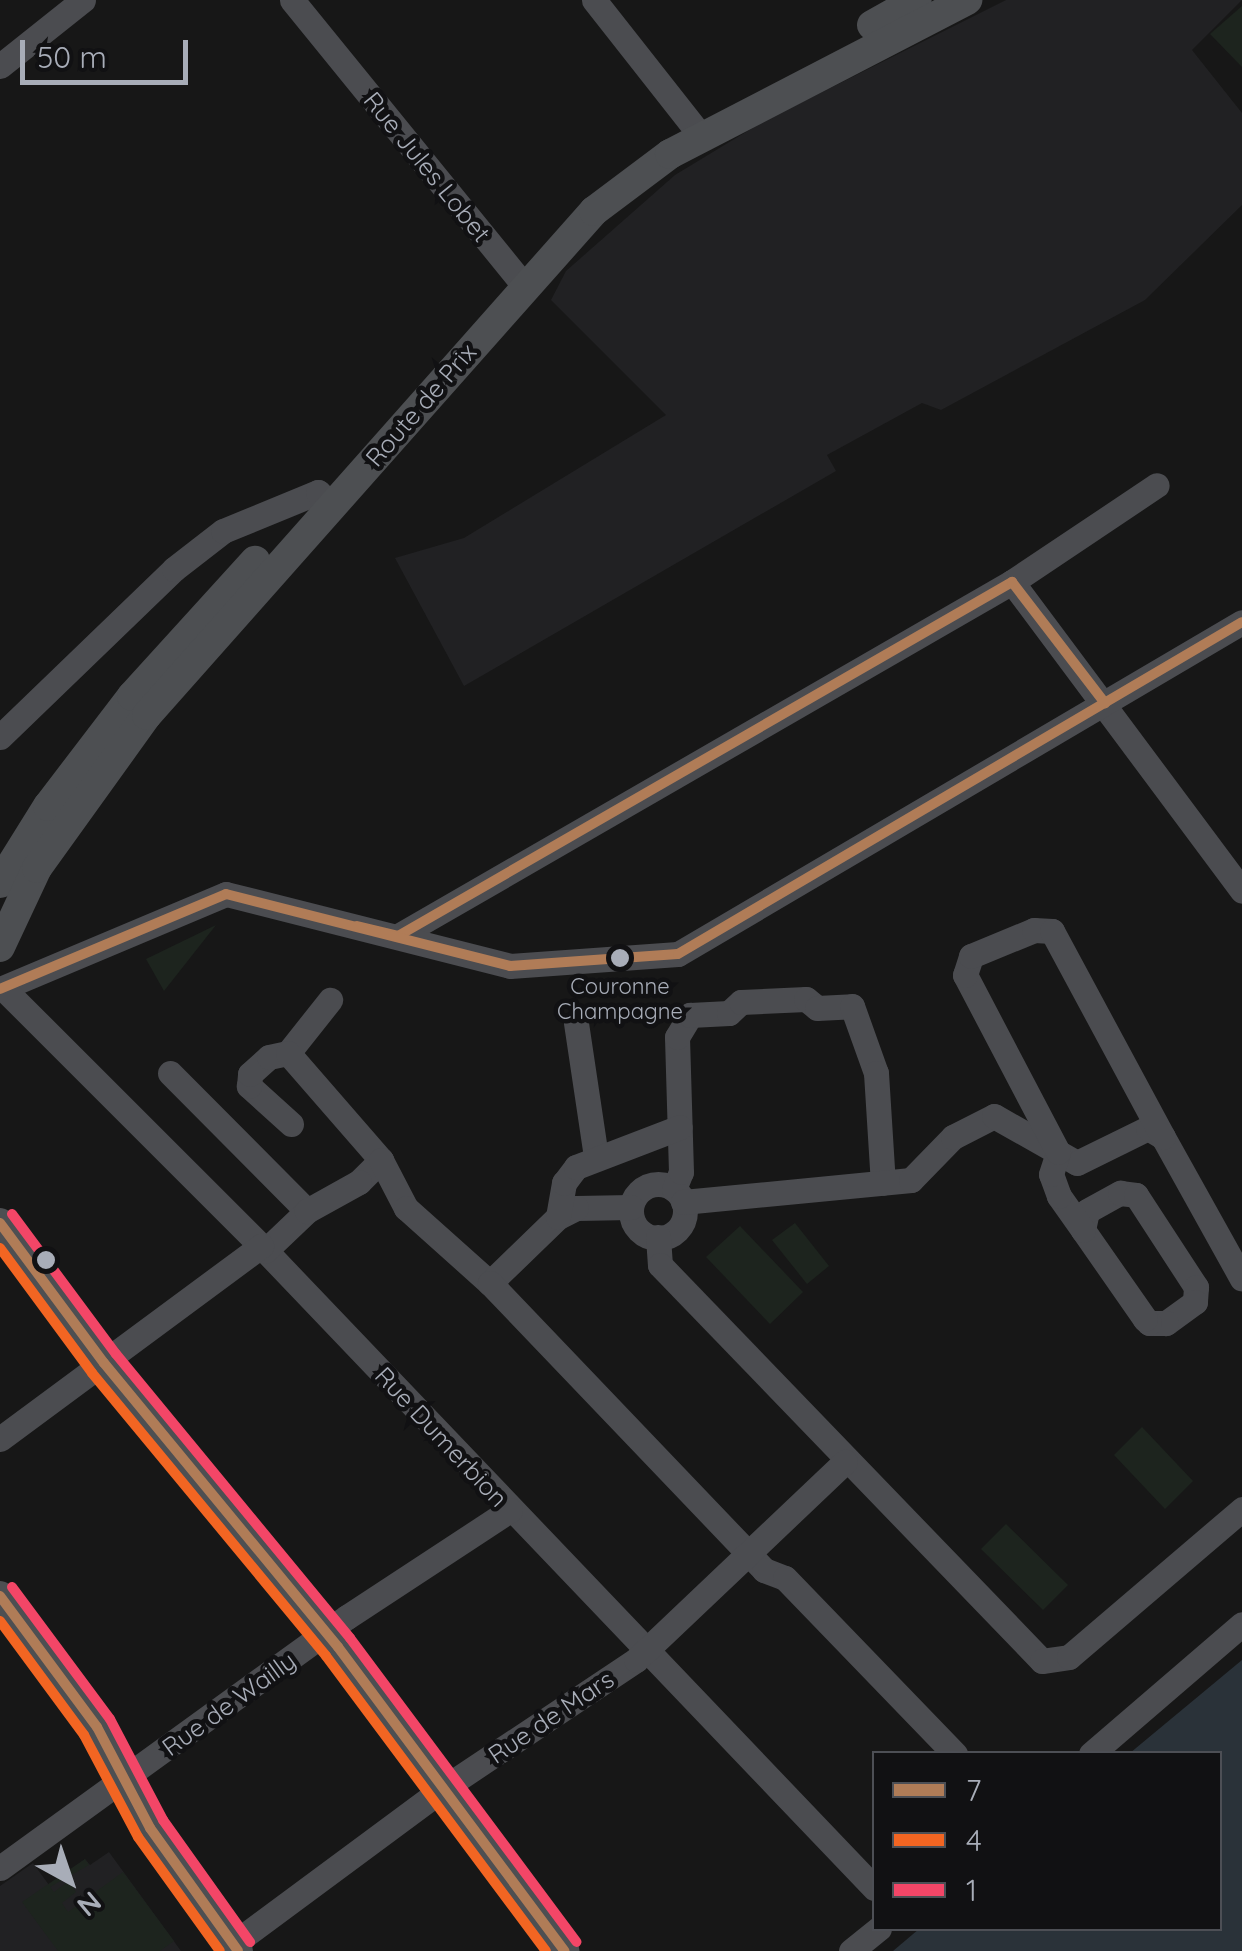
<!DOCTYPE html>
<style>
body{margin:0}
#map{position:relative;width:1242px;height:1951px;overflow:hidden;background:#171717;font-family:Quicksand,sans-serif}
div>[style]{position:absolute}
.built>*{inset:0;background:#212123}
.green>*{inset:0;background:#1d241e}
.water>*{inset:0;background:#2a3239}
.minor>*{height:25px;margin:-12.5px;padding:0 12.5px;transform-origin:12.5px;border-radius:12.5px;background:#4b4c50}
.minor>.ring{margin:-12.5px;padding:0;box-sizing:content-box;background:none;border:25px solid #4b4c50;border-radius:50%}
.major>*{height:30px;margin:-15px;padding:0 15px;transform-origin:15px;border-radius:15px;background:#4d4f52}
.bus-1>*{height:10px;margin:-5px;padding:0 5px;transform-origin:5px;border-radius:5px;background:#b07c57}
.bus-2>*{height:10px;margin:-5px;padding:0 5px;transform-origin:5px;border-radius:5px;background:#f26522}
.bus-3>*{height:10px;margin:-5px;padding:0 5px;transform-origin:5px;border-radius:5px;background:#f34667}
.dots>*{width:28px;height:28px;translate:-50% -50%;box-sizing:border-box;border:5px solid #111113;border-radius:50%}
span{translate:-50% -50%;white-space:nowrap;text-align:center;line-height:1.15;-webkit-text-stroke:9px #111113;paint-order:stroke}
.bus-label{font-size:22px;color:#a8adb8}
.street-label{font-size:25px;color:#a8adb8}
.legend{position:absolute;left:872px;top:1751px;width:350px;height:180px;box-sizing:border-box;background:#111113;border:2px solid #4d4f55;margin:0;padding:12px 18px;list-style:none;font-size:30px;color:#a8adb8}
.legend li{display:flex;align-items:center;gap:20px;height:50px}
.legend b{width:50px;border:2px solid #4d4f55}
.north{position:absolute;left:20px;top:1831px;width:100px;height:100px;-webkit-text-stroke:8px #111113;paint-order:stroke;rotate:140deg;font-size:28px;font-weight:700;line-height:40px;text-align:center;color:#a8adb8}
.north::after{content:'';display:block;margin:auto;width:35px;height:45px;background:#a8adb8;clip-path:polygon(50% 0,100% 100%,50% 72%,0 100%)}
.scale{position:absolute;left:20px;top:40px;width:168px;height:45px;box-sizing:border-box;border:5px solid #a8adb8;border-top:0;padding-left:12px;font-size:30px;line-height:35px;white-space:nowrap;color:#a8adb8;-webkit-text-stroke:8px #111113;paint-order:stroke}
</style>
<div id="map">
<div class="built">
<div style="clip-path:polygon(1006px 0,1242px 0,1192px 50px,1242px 113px,1242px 205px,1145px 300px,941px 410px,922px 403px,827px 455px,836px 471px,464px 686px,395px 558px,464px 538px,666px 415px,551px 300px,566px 271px,675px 175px,764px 121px)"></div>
<div style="clip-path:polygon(109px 1852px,181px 1951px,0 1951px,0 1886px,33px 1863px,49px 1885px,85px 1859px,90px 1865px)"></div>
</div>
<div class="green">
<div style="clip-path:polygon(1242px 6px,1242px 67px,1210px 34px)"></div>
<div style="clip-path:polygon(216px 925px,164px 991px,146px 959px)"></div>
<div style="clip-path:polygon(795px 1223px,829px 1266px,807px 1284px,772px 1240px)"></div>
<div style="clip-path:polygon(740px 1226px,803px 1292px,770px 1324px,706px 1257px)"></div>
<div style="clip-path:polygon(1142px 1427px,1193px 1481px,1165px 1509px,1114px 1455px)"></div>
<div style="clip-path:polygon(1006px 1524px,1068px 1585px,1043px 1610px,981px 1549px)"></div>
<div style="clip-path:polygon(85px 1859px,89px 1865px,50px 1887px,54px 1892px,69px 1881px,76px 1892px,62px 1903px,68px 1912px,123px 1872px,174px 1941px,160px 1951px,58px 1951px,22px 1902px)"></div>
</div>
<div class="water">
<div style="clip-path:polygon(1242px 1660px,1242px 1951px,893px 1951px,919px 1929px,1220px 1928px,1220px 1754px,1130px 1753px)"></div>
</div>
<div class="minor">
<div style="left:292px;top:0;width:370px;rotate:50.9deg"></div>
<div style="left:594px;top:0;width:174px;rotate:51.8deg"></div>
<div style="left:0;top:66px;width:106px;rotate:-38.5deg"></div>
<div style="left:1012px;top:582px;width:385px;rotate:53.3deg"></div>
<div style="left:0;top:737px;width:242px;rotate:-44deg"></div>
<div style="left:174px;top:569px;width:62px;rotate:-37.8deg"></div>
<div style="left:223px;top:531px;width:103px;rotate:-22.3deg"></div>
<div style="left:318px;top:492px;width:19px;rotate:43deg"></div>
<div style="left:398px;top:936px;width:709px;rotate:-29.97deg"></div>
<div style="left:1012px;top:582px;width:174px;rotate:-33.8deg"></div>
<div style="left:0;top:989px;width:245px;rotate:-22.8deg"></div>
<div style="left:226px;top:894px;width:293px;rotate:14.2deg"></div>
<div style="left:510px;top:966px;width:168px;rotate:-4.1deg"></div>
<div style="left:678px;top:954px;width:654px;rotate:-30.48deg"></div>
<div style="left:4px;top:989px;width:363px;rotate:45deg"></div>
<div style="left:261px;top:1246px;width:888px;rotate:46.32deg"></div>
<div style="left:576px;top:1023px;width:135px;rotate:81.5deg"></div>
<div style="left:288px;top:1053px;width:68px;rotate:-51.6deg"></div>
<div style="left:170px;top:1073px;width:194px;rotate:45.2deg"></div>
<div style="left:307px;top:1211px;width:58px;rotate:136.4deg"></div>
<div style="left:291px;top:1124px;width:57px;rotate:-137.9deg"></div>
<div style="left:249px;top:1086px;width:12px;rotate:-85deg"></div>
<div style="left:250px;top:1074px;width:25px;rotate:-42deg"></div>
<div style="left:269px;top:1057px;width:19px;rotate:-12deg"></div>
<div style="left:288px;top:1053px;width:142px;rotate:49deg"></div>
<div style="left:381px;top:1160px;width:31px;rotate:135deg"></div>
<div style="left:359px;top:1182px;width:60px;rotate:150.9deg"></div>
<div style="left:381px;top:1160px;width:54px;rotate:62.5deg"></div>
<div style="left:406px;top:1208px;width:113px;rotate:41.8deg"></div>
<div class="ring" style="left:631px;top:1184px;width:29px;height:29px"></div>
<div style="left:674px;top:1189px;width:18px;rotate:-68deg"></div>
<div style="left:681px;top:1172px;width:135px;rotate:-91.7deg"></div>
<div style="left:677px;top:1037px;width:26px;rotate:-59deg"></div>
<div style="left:690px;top:1015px;width:39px;rotate:-3deg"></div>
<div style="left:729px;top:1013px;width:16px;rotate:-43deg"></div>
<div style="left:741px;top:1002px;width:65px;rotate:-2.6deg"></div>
<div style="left:806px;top:999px;width:14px;rotate:39deg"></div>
<div style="left:817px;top:1008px;width:35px;rotate:-3deg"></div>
<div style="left:852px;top:1006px;width:71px;rotate:70.3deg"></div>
<div style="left:876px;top:1073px;width:110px;rotate:86.4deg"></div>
<div style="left:683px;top:1202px;width:229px;rotate:-5.5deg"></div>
<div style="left:911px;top:1180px;width:60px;rotate:-45.7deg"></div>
<div style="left:953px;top:1137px;width:46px;rotate:-27.1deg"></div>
<div style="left:994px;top:1116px;width:95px;rotate:29.5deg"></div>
<div style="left:1077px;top:1163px;width:79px;rotate:-26.2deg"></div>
<div style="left:1148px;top:1128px;width:17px;rotate:31deg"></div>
<div style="left:1163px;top:1137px;width:162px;rotate:60.9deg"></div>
<div style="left:631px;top:1207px;width:55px;rotate:179deg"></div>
<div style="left:576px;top:1208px;width:20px;rotate:153deg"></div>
<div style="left:558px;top:1217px;width:95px;rotate:135.9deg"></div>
<div style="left:490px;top:1283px;width:397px;rotate:46.3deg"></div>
<div style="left:764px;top:1570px;width:22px;rotate:21deg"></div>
<div style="left:785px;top:1578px;width:245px;rotate:46deg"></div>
<div style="left:558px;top:1217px;width:35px;rotate:-80deg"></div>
<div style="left:564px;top:1183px;width:20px;rotate:-53deg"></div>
<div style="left:576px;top:1167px;width:111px;rotate:-21deg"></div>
<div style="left:1083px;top:1230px;width:19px;rotate:-78deg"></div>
<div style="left:1087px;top:1211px;width:38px;rotate:-29deg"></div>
<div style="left:1120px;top:1193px;width:16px;rotate:7deg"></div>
<div style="left:1136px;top:1195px;width:110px;rotate:56.9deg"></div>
<div style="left:1196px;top:1287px;width:15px;rotate:94deg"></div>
<div style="left:1195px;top:1302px;width:36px;rotate:144deg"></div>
<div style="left:1166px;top:1323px;width:17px;rotate:180deg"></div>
<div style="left:1149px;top:1323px;width:6px;rotate:-135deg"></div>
<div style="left:1145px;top:1319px;width:108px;rotate:-124.9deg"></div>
<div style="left:1083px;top:1230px;width:42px;rotate:-125.2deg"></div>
<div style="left:1059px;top:1196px;width:23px;rotate:-110deg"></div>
<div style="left:1051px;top:1174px;width:23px;rotate:-72deg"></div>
<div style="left:1058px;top:1152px;width:200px;rotate:-117.7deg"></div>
<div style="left:965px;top:975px;width:20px;rotate:-72deg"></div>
<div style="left:971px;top:956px;width:68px;rotate:-22.4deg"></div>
<div style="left:1034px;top:930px;width:18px;rotate:3deg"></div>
<div style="left:1052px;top:931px;width:234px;rotate:61.7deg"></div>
<div style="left:658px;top:1237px;width:28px;rotate:86deg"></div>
<div style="left:660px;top:1265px;width:550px;rotate:46.03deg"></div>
<div style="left:1042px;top:1661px;width:27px;rotate:-8deg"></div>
<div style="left:1069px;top:1657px;width:228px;rotate:-40.5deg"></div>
<div style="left:0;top:1439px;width:325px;rotate:-36.5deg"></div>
<div style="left:1091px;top:1754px;width:199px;rotate:-40.7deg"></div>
<div style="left:0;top:1868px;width:428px;rotate:-35.9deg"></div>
<div style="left:347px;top:1617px;width:195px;rotate:-33.3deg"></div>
<div style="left:233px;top:1944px;width:262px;rotate:-36.5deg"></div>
<div style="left:444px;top:1788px;width:231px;rotate:-33.7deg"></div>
<div style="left:636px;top:1660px;width:288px;rotate:-43.5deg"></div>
<div style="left:851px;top:1951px;width:36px;rotate:-39deg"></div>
</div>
<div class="major">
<div style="left:872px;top:25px;width:51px;rotate:-29.1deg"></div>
<div style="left:0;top:883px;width:91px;rotate:-58.1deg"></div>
<div style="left:48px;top:806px;width:138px;rotate:-52.6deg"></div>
<div style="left:132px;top:696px;width:183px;rotate:-47.7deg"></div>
<div style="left:0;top:947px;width:87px;rotate:-64.9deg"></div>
<div style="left:37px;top:868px;width:188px;rotate:-54.3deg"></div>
<div style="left:147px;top:715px;width:674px;rotate:-48.43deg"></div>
<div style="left:594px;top:211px;width:95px;rotate:-36.9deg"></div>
<div style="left:670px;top:154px;width:335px;rotate:-27.4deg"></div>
<div style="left:0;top:1223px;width:174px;rotate:53.4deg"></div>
<div style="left:104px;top:1363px;width:368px;rotate:50.5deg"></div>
<div style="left:338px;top:1647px;width:379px;rotate:53.3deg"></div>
<div style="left:0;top:1596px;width:163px;rotate:53.5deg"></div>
<div style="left:97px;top:1727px;width:114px;rotate:62.3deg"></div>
<div style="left:150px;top:1828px;width:151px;rotate:54.4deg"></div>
</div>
<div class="bus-1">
<div style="left:357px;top:926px;width:42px;rotate:13.7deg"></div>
<div style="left:398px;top:936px;width:709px;rotate:-29.97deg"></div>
<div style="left:1012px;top:582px;width:153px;rotate:52.5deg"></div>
<div style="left:0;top:989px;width:245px;rotate:-22.8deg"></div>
<div style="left:226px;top:894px;width:293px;rotate:14.2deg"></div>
<div style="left:510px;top:966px;width:168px;rotate:-4.1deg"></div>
<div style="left:678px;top:954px;width:654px;rotate:-30.48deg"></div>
<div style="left:0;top:1223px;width:174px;rotate:53.4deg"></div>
<div style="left:104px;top:1363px;width:368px;rotate:50.5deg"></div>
<div style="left:338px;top:1647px;width:379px;rotate:53.3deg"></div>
<div style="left:0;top:1596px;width:163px;rotate:53.5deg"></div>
<div style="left:97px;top:1727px;width:114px;rotate:62.3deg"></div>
<div style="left:150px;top:1828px;width:151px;rotate:54.4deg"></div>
</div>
<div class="bus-2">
<div style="left:0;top:1248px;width:155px;rotate:53.6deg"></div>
<div style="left:92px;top:1373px;width:367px;rotate:50.4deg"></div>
<div style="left:326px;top:1656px;width:368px;rotate:53.3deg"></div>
<div style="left:0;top:1621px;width:142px;rotate:53.6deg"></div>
<div style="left:84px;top:1735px;width:115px;rotate:62.1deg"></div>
<div style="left:138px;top:1837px;width:140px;rotate:54.3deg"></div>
</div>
<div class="bus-3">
<div style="left:12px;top:1214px;width:174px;rotate:53.4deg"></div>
<div style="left:116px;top:1354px;width:368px;rotate:50.5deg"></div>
<div style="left:350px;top:1638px;width:379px;rotate:53.3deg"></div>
<div style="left:12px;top:1587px;width:164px;rotate:53.4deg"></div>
<div style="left:110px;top:1719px;width:114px;rotate:62.3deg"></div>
<div style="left:163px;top:1820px;width:150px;rotate:54.5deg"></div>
</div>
<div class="dots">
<div style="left:620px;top:958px;background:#a8adb8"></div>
<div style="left:46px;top:1260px;background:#a8adb8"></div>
</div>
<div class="bus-label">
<span style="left:620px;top:999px">Couronne<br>Champagne</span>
</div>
<div class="street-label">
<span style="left:427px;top:167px;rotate:51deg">Rue Jules Lobet</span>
<span style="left:421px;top:405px;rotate:-49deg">Route de Prix</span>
<span style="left:441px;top:1437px;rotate:47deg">Rue Dumerbion</span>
<span style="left:229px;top:1704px;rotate:-36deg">Rue de Wailly</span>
<span style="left:551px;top:1717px;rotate:-34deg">Rue de Mars</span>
</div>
<ul class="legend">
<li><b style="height:12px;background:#b07c57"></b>7</li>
<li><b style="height:12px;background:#f26522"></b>4</li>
<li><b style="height:12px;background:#f34667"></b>1</li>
</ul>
<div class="north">N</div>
<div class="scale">50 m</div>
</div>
